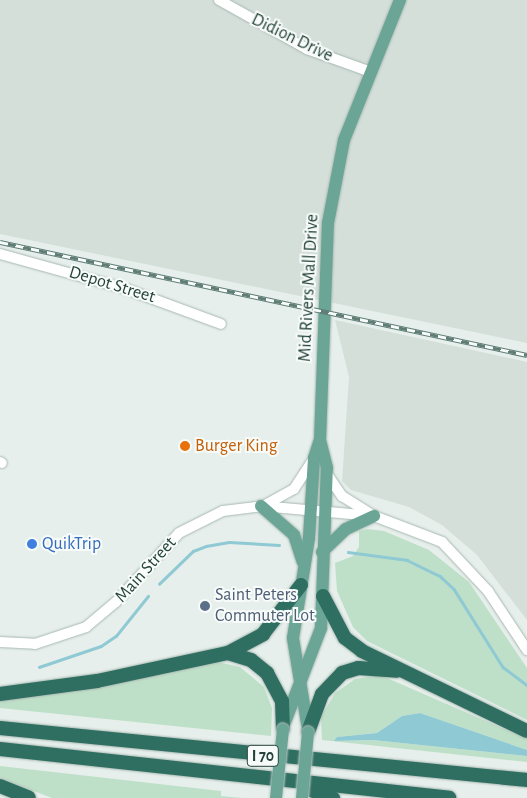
<!DOCTYPE html>
<style>
body{margin:0}
#map{position:relative;width:527px;height:798px;overflow:hidden;background:#e6efeb;font-family:"Alegreya Sans",sans-serif}
div>[style]{position:absolute}
.built>*{inset:0;background:#d4dfda}
.green>*{inset:0;background:#bfe0c8}
.water>*{inset:0;background:#8ec9d4}
.stream>*{height:2.5px;margin:-1.25px;padding:0 1.25px;transform-origin:1.25px;border-radius:1.25px;background:#8ec9d4}
.roads{filter:drop-shadow(0 0 1px #a8b8b2) drop-shadow(0 0 1px #a8b8b2)}
.minor>*{height:10px;margin:-5px;padding:0 5px;transform-origin:5px;border-radius:5px;background:#fff}
.major>*{height:12px;margin:-6px;padding:0 6px;transform-origin:6px;border-radius:6px;background:#6aa596}
.highway>*{height:14px;margin:-7px;padding:0 7px;transform-origin:7px;border-radius:7px;background:#2f6f62}
.rail>*{height:4.5px;margin-top:-2.25px;transform-origin:0;background:repeating-linear-gradient(90deg,#f7fbf9 0 8px,#5f7d75 0 16px);box-sizing:border-box;border-block:1px solid #5f7d75}
.bridges{filter:drop-shadow(0 0 1px #c2cac8) drop-shadow(0 0 1px #c2cac8)}
.major-bridge>*{height:12px;margin:-6px;padding:0 6px;transform-origin:6px;border-radius:6px;background:#6aa596}
.dots>*{width:14px;height:14px;translate:-50% -50%;box-sizing:border-box;border:2px solid #f7fbf9;border-radius:50%}
span{translate:-50% -50%;white-space:nowrap;text-align:center;line-height:1.15;-webkit-text-stroke:4px #f7fbf9;paint-order:stroke}
.shield-label span{padding:1px 4px;background:#f7fbf9;border:1px solid;border-radius:4px;-webkit-text-stroke-width:0}
.shield-label{font-size:16px;color:#24423a;font-weight:700}
.street-label{font-size:18px;color:#24423a}
.food-label{font-size:18px;color:#c56008}
.left{translate:0 -50%;text-align:left}
.shop-label{font-size:18px;color:#366cbe}
.service-label{font-size:18px;color:#4e5e75}
</style>
<div id="map">
<div class="built">
<div style="clip-path:polygon(0 0,527px 0,527px 343px,0 234px)"></div>
<div style="clip-path:polygon(335px 320px,527px 362px,527px 620px,477px 555px,442px 525px,409px 507px,351px 490px,342px 481px,349px 377px)"></div>
</div>
<div class="green">
<div style="clip-path:polygon(367px 529px,384px 531px,429px 550px,469px 582px,527px 668px,527px 720px,367px 641px,353px 627px,337px 591px,335px 563px,353px 556px,359px 547px,359px 531px)"></div>
<div style="clip-path:polygon(218px 662px,240px 667px,264px 687px,272px 708px,271px 736px,0 708px,0 701px,78px 691px)"></div>
<div style="clip-path:polygon(380px 675px,527px 739px,527px 750px,420px 713px,402px 716px,377px 733px,337px 737px,336px 741px,373px 740px,527px 756px,527px 762px,322px 740px,321px 717px,335px 693px,355px 679px)"></div>
<div style="clip-path:polygon(0 766px,221px 791px,221px 796px,243px 798px,52px 798px,0 778px)"></div>
</div>
<div class="water">
<div style="clip-path:polygon(420px 713px,527px 750px,527px 756px,373px 740px,334px 741px,337px 737px,377px 733px,402px 716px)"></div>
</div>
<div class="stream">
<div style="left:348px;top:552px;width:60px;rotate:7.7deg"></div>
<div style="left:407px;top:560px;width:37px;rotate:26deg"></div>
<div style="left:440px;top:576px;width:19px;rotate:43deg"></div>
<div style="left:454px;top:589px;width:92px;rotate:57.9deg"></div>
<div style="left:503px;top:667px;width:30px;rotate:37deg"></div>
<div style="left:159px;top:584px;width:47px;rotate:-44.1deg"></div>
<div style="left:193px;top:551px;width:14px;rotate:-21deg"></div>
<div style="left:206px;top:546px;width:23px;rotate:-10deg"></div>
<div style="left:229px;top:542px;width:50px;rotate:3.4deg"></div>
<div style="left:39px;top:667px;width:65px;rotate:-18.7deg"></div>
<div style="left:101px;top:646px;width:18px;rotate:-34deg"></div>
<div style="left:116px;top:636px;width:51px;rotate:-51.3deg"></div>
</div>
<div class="roads">
<div class="minor">
<div style="left:219px;top:0;width:101px;rotate:29.1deg"></div>
<div style="left:307px;top:49px;width:65px;rotate:19.8deg"></div>
<div style="left:0;top:254px;width:131px;rotate:15.5deg"></div>
<div style="left:126px;top:289px;width:101px;rotate:20.2deg"></div>
<div style="left:0;top:462px;width:2px;rotate:27deg"></div>
<div style="left:327px;top:474px;width:27px;rotate:56deg"></div>
<div style="left:342px;top:496px;width:32px;rotate:32deg"></div>
<div style="left:265px;top:505px;width:33px;rotate:-29deg"></div>
<div style="left:294px;top:489px;width:35px;rotate:-57deg"></div>
<div style="left:0;top:642px;width:35px;rotate:3deg"></div>
<div style="left:35px;top:644px;width:54px;rotate:-18.4deg"></div>
<div style="left:86px;top:627px;width:39px;rotate:-40deg"></div>
<div style="left:116px;top:602px;width:93px;rotate:-47.6deg"></div>
<div style="left:179px;top:533px;width:49px;rotate:-26.6deg"></div>
<div style="left:223px;top:511px;width:38px;rotate:-7deg"></div>
<div style="left:261px;top:506px;width:113px;rotate:5.1deg"></div>
<div style="left:374px;top:516px;width:73px;rotate:20.9deg"></div>
<div style="left:442px;top:542px;width:67px;rotate:46.8deg"></div>
<div style="left:488px;top:591px;width:71px;rotate:56.5deg"></div>
</div>
<div class="major">
<div style="left:261px;top:506px;width:44px;rotate:41.3deg"></div>
<div style="left:294px;top:535px;width:28px;rotate:72deg"></div>
<div style="left:322px;top:552px;width:33px;rotate:-44deg"></div>
<div style="left:346px;top:529px;width:31px;rotate:-25deg"></div>
<div style="left:285px;top:722px;width:101px;rotate:-69deg"></div>
<div style="left:321px;top:628px;width:160px;rotate:-87.9deg"></div>
<div style="left:327px;top:468px;width:29px;rotate:-104deg"></div>
<div style="left:308px;top:729px;width:92px;rotate:-99.4deg"></div>
<div style="left:293px;top:638px;width:101px;rotate:-80.9deg"></div>
<div style="left:309px;top:538px;width:80px;rotate:-86.4deg"></div>
<div style="left:314px;top:458px;width:19px;rotate:-72deg"></div>
<div style="left:320px;top:440px;width:217px;rotate:-87.9deg"></div>
<div style="left:328px;top:223px;width:85px;rotate:-79.1deg"></div>
<div style="left:344px;top:140px;width:151px;rotate:-68.2deg"></div>
</div>
<div class="highway">
<div style="left:323px;top:596px;width:47px;rotate:62.4deg"></div>
<div style="left:345px;top:638px;width:21px;rotate:37deg"></div>
<div style="left:362px;top:651px;width:183px;rotate:25.9deg"></div>
<div style="left:228px;top:653px;width:24px;rotate:17deg"></div>
<div style="left:251px;top:660px;width:21px;rotate:39deg"></div>
<div style="left:267px;top:673px;width:32px;rotate:62deg"></div>
<div style="left:282px;top:701px;width:28px;rotate:88deg"></div>
<div style="left:0;top:694px;width:98px;rotate:-7.6deg"></div>
<div style="left:97px;top:681px;width:134px;rotate:-12.1deg"></div>
<div style="left:228px;top:653px;width:40px;rotate:-28deg"></div>
<div style="left:263px;top:634px;width:62px;rotate:-52.2deg"></div>
<div style="left:0;top:728px;width:530px;rotate:5.64deg"></div>
<div style="left:308px;top:732px;width:40px;rotate:-69.8deg"></div>
<div style="left:322px;top:694px;width:29px;rotate:-46deg"></div>
<div style="left:342px;top:673px;width:17px;rotate:-17deg"></div>
<div style="left:358px;top:668px;width:39px;rotate:4deg"></div>
<div style="left:0;top:749px;width:452px;rotate:6.2deg"></div>
<div style="left:0;top:786px;width:31px;rotate:22deg"></div>
<div style="left:305px;top:788px;width:30px;rotate:20deg"></div>
</div>
</div>
<div class="rail">
<div style="left:0;top:242px;width:539px;rotate:12.1deg"></div>
</div>
<div class="bridges">
<div class="major-bridge">
<div style="left:276px;top:798px;width:69px;rotate:-84.2deg"></div>
<div style="left:302px;top:798px;width:66px;rotate:-84.8deg"></div>
</div>
</div>
<div class="dots">
<div style="left:185px;top:446px;background:#e8710a"></div>
<div style="left:32px;top:544px;background:#3f7fe0"></div>
<div style="left:205px;top:606px;background:#5c6f8a"></div>
</div>
<div class="shield-label">
<span style="left:263px;top:756px">I 70</span>
</div>
<div class="street-label">
<span style="left:292px;top:38px;rotate:26deg">Didion Drive</span>
<span style="left:112px;top:285px;rotate:17deg">Depot Street</span>
<span style="left:309px;top:288px;rotate:-87deg">Mid Rivers Mall Drive</span>
<span style="left:146px;top:570px;rotate:-48deg">Main Street</span>
</div>
<div class="food-label">
<span class="left" style="left:195px;top:446px">Burger King</span>
</div>
<div class="shop-label">
<span class="left" style="left:42px;top:544px">QuikTrip</span>
</div>
<div class="service-label">
<span class="left" style="left:215px;top:606px">Saint Peters<br>Commuter Lot</span>
</div>
</div>
